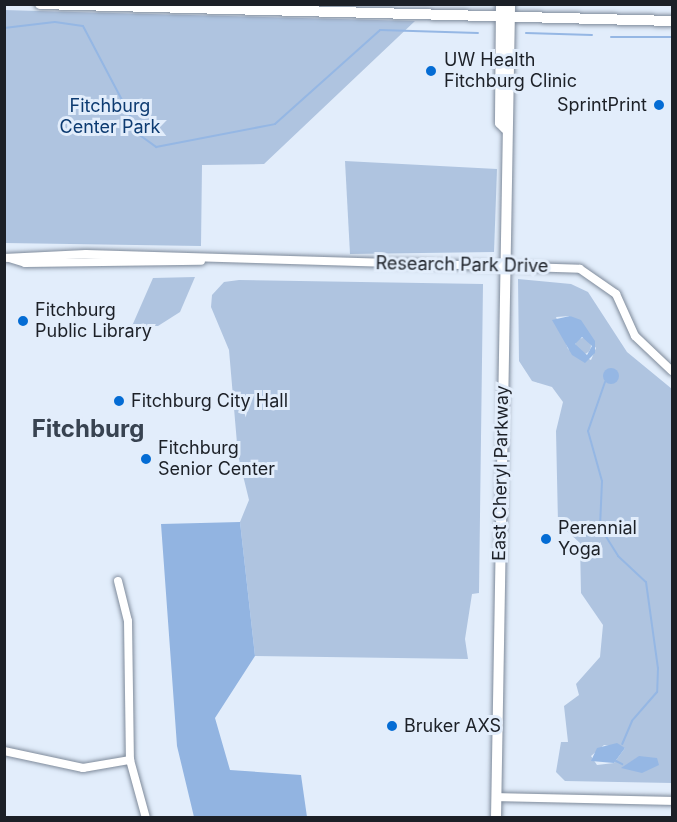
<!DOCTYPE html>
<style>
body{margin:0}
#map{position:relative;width:677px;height:822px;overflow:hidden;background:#e2edfb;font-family:Inter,sans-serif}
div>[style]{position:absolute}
.green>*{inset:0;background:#afc4e0}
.round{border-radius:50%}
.forest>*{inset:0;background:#92b4e1}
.water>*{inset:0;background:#95b7e4}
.stream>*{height:2px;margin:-1px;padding:0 1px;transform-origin:1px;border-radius:1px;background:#95b7e4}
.roads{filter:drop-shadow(0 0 2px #7e8a9a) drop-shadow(0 0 2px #7e8a9a)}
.street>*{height:8px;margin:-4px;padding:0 4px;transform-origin:4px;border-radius:4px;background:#fff}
.secondary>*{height:10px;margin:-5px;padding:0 5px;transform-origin:5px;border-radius:5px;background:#fff}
.dots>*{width:16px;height:16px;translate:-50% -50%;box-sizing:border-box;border:3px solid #e2edfb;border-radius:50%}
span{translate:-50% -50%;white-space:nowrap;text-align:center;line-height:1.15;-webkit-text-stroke:6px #e2edfb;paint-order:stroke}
.poi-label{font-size:18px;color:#1c2027}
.left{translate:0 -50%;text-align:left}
.right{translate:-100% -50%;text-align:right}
.park-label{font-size:18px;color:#0d3b71}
.street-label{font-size:18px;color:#1c2027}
.district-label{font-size:24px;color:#384351;font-weight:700}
.frame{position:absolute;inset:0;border:6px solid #1c2027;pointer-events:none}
</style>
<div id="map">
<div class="green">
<div style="clip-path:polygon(4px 10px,75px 12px,415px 21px,264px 164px,202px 165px,201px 246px,5px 243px)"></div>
<div style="clip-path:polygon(345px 161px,497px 169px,494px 252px,350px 254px)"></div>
<div style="clip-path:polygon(195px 277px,180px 312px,158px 326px,132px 326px,153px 278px)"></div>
<div style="clip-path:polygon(evenodd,518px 279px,571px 284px,588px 292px,627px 352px,672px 389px,672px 783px,565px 781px,556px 772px,561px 742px,568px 742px,564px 706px,579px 695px,576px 684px,600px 657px,603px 625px,581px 593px,580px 543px,558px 523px,556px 431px,563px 402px,552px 387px,532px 381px,519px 361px,518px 279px,570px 316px,596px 348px,591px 360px,568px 349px,556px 317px,570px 316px,518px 279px,604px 745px,625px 748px,614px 763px,597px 765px,591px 756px,604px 745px)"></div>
<div style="clip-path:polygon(239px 280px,483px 284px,479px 593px,472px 594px,465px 639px,468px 659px,255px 656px,240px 522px,249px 500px,238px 455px,229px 350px,211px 307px,212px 295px,224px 282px)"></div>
<div class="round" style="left:575px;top:338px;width:16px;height:16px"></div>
<div style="clip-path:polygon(618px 816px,620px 817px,525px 817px,529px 816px)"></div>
</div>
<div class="forest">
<div style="clip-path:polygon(240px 522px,255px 656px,215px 718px,230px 770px,301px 775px,307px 817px,194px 817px,177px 746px,161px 524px)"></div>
</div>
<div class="water">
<div style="clip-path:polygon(evenodd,570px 316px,581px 320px,595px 341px,595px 353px,585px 363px,572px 355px,552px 320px,570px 316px,582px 337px,592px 346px,587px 355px,575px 344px,582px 337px)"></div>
<div class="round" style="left:603px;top:368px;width:16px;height:16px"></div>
<div style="clip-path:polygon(617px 743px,625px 748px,614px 763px,591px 761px,597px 748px)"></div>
<div style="clip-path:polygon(639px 756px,657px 758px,659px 765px,642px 773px,621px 768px)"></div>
</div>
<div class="stream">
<div style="left:4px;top:28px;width:51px;rotate:-6.7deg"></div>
<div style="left:55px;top:22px;width:28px;rotate:8deg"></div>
<div style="left:83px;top:26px;width:124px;rotate:62.2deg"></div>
<div style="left:141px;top:136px;width:19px;rotate:36deg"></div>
<div style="left:156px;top:147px;width:121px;rotate:-10.9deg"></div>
<div style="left:275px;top:124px;width:141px;rotate:-41.8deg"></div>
<div style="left:380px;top:30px;width:98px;rotate:1.8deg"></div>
<div style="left:526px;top:33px;width:66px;rotate:1.7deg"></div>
<div style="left:611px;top:37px;width:61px"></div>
<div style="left:605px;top:382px;width:52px;rotate:109.1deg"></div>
<div style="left:588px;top:431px;width:52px;rotate:74.4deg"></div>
<div style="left:602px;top:481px;width:46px;rotate:92.5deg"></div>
<div style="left:600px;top:527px;width:34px;rotate:58deg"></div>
<div style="left:618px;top:556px;width:38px;rotate:43deg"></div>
<div style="left:646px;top:582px;width:87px;rotate:82.1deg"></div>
<div style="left:658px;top:668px;width:24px;rotate:92deg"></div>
<div style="left:657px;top:692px;width:38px;rotate:131deg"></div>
<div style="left:632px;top:721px;width:25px;rotate:113deg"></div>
<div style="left:616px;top:761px;width:7px;rotate:27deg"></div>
</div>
<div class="roads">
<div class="street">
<div style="left:4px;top:258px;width:82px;rotate:-2.8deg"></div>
<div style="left:86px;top:254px;width:494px;rotate:1.7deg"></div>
<div style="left:580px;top:269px;width:44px;rotate:34.8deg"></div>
<div style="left:616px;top:294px;width:46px;rotate:65.7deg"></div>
<div style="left:635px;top:336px;width:51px;rotate:43.4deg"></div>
<div style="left:9px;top:258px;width:17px;rotate:17deg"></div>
<div style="left:25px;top:263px;width:176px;rotate:-0.7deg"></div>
<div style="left:118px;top:581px;width:41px;rotate:76deg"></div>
<div style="left:128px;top:621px;width:139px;rotate:89.2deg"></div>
<div style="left:130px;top:760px;width:60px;rotate:74.6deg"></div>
<div style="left:4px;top:751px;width:81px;rotate:12.1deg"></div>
<div style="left:83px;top:768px;width:48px;rotate:-9.7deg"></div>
<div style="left:496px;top:797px;width:176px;rotate:1.3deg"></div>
</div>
<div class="secondary">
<div style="left:40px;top:4px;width:632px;rotate:1.54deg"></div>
<div style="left:501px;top:4px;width:119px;rotate:90.5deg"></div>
<div style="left:500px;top:123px;width:8px;rotate:45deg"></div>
<div style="left:496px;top:818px;width:814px;rotate:-89.01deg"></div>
</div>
</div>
<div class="dots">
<div style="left:431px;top:71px;background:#046cd4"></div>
<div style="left:659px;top:105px;background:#046cd4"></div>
<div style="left:23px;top:321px;background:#046cd4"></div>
<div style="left:119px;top:401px;background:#046cd4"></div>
<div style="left:146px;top:459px;background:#046cd4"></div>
<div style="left:546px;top:539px;background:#046cd4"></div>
<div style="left:392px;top:726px;background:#046cd4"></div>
</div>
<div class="poi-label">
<span class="left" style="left:444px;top:71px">UW Health<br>Fitchburg Clinic</span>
<span class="right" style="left:647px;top:105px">SprintPrint</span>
<span class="left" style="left:35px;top:321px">Fitchburg<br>Public Library</span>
<span class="left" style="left:131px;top:401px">Fitchburg City Hall</span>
<span class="left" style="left:158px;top:459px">Fitchburg<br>Senior Center</span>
<span class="left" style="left:558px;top:539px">Perennial<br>Yoga</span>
<span class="left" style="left:404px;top:726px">Bruker AXS</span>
</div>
<div class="park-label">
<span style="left:110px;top:117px">Fitchburg<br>Center Park</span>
</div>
<div class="street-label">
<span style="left:462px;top:265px;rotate:1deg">Research Park Drive</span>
<span style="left:501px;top:473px;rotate:-89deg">East Cheryl Parkway</span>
</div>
<div class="district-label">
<span style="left:88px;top:429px">Fitchburg</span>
</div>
<div class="frame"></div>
</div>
